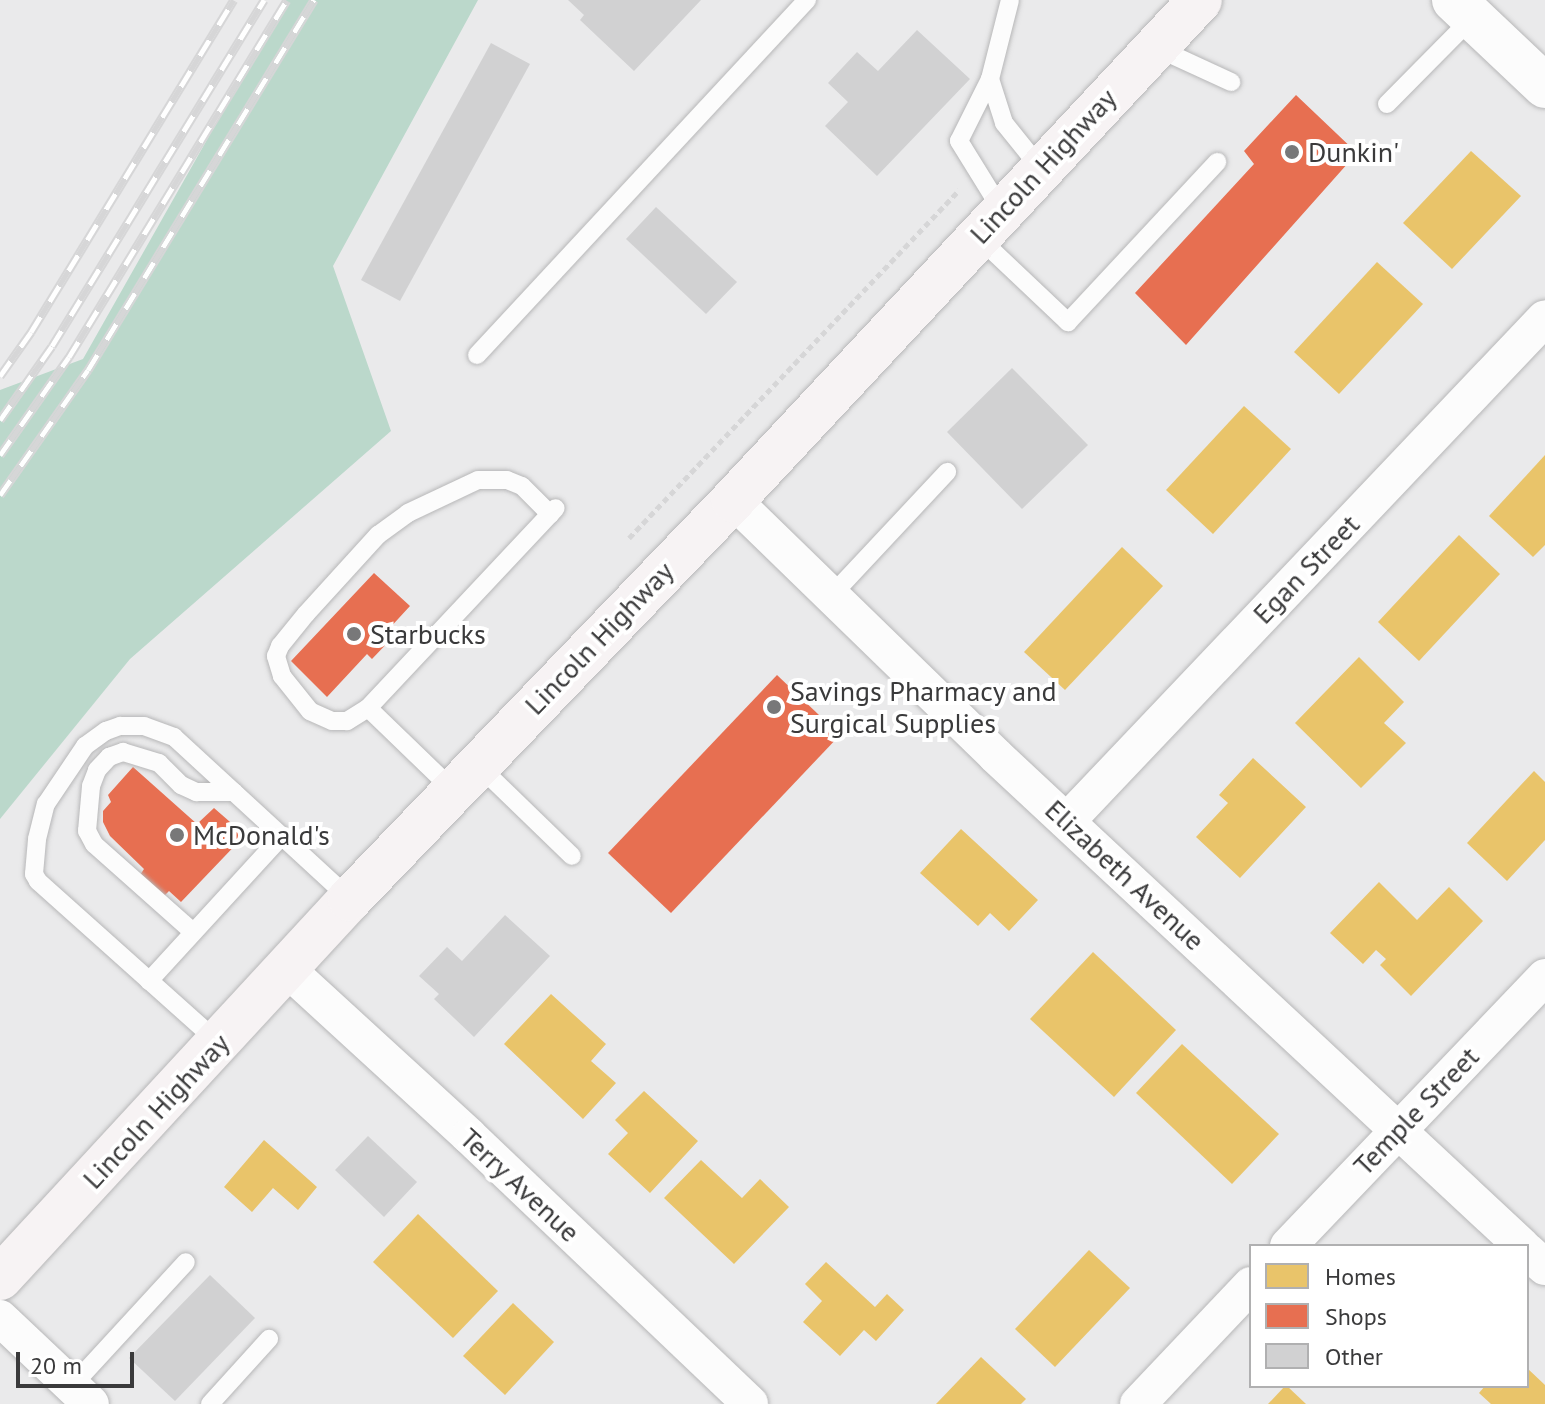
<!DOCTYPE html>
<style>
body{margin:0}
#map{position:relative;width:1545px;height:1404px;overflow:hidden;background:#eaeaeb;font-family:"PT Sans",sans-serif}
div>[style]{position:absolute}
.green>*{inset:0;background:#bbd8cb}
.homes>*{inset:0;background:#e9c46a}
.shops>*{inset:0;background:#e76f51}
.building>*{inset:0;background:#d1d1d2}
.path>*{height:5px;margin-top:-2.5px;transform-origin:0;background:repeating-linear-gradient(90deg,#d6d6d7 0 6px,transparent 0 10px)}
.roads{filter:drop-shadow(0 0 2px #b7b7b8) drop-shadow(0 0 2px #b7b7b8)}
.service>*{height:18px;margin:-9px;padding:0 9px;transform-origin:9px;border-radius:9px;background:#fcfcfc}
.minor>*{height:36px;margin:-18px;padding:0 18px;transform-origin:18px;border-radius:18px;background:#fcfcfc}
.tertiary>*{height:44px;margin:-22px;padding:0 22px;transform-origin:22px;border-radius:22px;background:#fcfcfc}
.secondary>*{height:44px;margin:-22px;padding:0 22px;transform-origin:22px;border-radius:22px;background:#f7f3f4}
.rail>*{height:9px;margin-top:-4.5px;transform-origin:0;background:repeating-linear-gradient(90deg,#fff 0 18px,#d6d6d7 0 36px);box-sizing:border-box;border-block:2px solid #d6d6d7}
.dots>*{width:22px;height:22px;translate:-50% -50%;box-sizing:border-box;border:4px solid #fff;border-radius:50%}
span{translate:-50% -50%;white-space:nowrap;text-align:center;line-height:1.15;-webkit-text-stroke:8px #fff;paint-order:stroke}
.poi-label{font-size:28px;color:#3a3a3b}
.left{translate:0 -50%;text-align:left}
.street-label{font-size:28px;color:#3a3a3b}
.legend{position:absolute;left:1249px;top:1244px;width:280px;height:144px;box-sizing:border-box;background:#fff;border:2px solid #b0b0b1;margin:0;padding:10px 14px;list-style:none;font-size:24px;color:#3a3a3b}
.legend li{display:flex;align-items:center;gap:16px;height:40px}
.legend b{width:40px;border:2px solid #b0b0b1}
.scale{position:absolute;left:16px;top:1352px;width:118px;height:36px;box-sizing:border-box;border:4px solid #3a3a3b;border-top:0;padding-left:10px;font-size:24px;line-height:28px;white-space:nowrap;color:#3a3a3b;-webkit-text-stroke:6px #fff;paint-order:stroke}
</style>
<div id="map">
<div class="green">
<div style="clip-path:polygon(286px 0,478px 0,333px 266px,391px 431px,130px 659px,0 819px,0 390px,83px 359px)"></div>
</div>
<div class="homes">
<div style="clip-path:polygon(1471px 151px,1521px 196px,1452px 269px,1403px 223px)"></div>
<div style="clip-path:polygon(1377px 262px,1423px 304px,1339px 394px,1294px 352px)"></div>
<div style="clip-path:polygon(1244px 406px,1291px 449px,1213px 534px,1166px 490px)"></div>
<div style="clip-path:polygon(1545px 455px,1545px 545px,1533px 557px,1489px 516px)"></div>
<div style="clip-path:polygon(1459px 535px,1500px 574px,1419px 661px,1378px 622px)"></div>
<div style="clip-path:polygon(1122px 547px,1163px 586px,1065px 690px,1024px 652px)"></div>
<div style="clip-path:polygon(1359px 657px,1404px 702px,1384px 723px,1406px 743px,1361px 788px,1295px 723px)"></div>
<div style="clip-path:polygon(1253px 758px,1306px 807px,1240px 878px,1196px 837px,1228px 803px,1219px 795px)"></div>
<div style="clip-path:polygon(1534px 771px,1545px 782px,1545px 840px,1507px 881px,1467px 843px)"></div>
<div style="clip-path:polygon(961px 829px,1038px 900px,1009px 931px,990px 913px,978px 926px,920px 873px)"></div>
<div style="clip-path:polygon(1379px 882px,1417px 920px,1449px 887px,1483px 921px,1411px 996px,1380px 965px,1386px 959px,1376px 950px,1363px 964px,1330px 933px)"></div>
<div style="clip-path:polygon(1093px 952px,1176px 1030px,1114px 1097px,1030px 1019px)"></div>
<div style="clip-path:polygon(551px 994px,606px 1044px,591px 1061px,616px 1083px,583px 1119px,504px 1044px)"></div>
<div style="clip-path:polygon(1182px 1044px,1279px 1134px,1232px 1184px,1136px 1093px)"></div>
<div style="clip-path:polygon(644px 1091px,698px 1141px,650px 1193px,608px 1154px,628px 1133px,615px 1120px)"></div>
<div style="clip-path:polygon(264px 1140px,317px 1187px,298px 1210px,273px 1188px,252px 1212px,224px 1187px)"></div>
<div style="clip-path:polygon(701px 1160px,742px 1198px,760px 1179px,789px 1207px,734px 1264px,664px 1198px)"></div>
<div style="clip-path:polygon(418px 1214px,498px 1291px,453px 1338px,373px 1262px)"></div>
<div style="clip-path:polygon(1089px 1250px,1130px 1288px,1055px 1367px,1015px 1329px)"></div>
<div style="clip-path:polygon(826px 1262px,875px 1307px,887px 1294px,904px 1310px,876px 1341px,864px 1330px,840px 1356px,803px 1322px,822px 1301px,805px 1284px)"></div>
<div style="clip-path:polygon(513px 1303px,554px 1342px,505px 1395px,463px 1356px)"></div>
<div style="clip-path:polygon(981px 1357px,1026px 1399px,1021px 1404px,936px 1404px)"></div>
<div style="clip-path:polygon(1527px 1368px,1545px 1385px,1545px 1404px,1491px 1404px,1479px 1393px,1485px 1386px,1527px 1386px)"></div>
<div style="clip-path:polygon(1287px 1386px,1306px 1404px,1268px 1404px,1285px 1386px)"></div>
</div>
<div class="shops">
<div style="clip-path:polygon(1296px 95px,1357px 153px,1186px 345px,1135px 293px,1254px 164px,1244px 151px)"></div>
<div style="clip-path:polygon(374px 573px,410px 606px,387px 631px,394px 636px,372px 659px,367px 654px,327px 697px,291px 661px)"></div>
<div style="clip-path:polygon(777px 675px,840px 735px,671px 913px,608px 853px)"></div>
<div style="clip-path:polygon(133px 767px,197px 824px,214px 808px,245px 835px,181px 902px,169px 891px,164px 896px,140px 875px,144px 869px,110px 836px,103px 822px,103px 811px,111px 802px,108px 795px)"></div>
</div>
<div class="building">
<div style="clip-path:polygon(568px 0,701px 0,634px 71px,580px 20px,584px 15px)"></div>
<div style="clip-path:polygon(917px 30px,970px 79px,877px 176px,825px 126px,848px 102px,828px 83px,857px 52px,878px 71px)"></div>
<div style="clip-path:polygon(491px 43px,530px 64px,400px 301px,361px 280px)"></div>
<div style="clip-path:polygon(656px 207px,737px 282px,706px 314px,626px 239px)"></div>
<div style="clip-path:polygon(1012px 368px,1088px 445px,1022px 509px,947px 432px)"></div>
<div style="clip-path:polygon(505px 915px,550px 956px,474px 1037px,434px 999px,439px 994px,419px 976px,447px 947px,462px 961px)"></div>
<div style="clip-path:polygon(368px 1136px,417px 1182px,384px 1217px,335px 1170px)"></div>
<div style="clip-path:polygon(210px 1275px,255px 1318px,175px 1401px,129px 1358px)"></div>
</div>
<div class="path">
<div style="left:629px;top:538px;width:480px;rotate:-46.5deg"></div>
</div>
<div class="roads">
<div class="service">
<div style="left:1155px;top:47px;width:84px;rotate:24.7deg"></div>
<div style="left:990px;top:79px;width:46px;rotate:72.3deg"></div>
<div style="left:1004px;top:123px;width:59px;rotate:51.2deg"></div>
<div style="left:1387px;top:104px;width:122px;rotate:-45.3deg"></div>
<div style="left:1001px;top:209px;width:80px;rotate:-121.7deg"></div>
<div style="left:959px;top:141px;width:69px;rotate:-63.4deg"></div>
<div style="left:990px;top:79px;width:81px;rotate:-75.8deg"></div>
<div style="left:978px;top:237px;width:124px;rotate:43.4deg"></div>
<div style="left:1068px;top:322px;width:219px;rotate:-47deg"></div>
<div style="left:477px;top:355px;width:485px;rotate:-47.1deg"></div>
<div style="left:831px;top:596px;width:170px;rotate:-46.9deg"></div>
<div style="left:368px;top:708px;width:25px;rotate:148deg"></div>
<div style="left:347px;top:721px;width:15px;rotate:180deg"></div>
<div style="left:332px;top:721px;width:24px;rotate:-156deg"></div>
<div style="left:310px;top:711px;width:45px;rotate:-128.7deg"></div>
<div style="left:282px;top:676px;width:21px;rotate:-107deg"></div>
<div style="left:276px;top:656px;width:11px;rotate:-68deg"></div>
<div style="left:280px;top:646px;width:41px;rotate:-50.9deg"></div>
<div style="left:306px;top:614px;width:107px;rotate:-47.7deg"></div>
<div style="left:378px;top:535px;width:37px;rotate:-36deg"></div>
<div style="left:408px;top:513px;width:77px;rotate:-25.2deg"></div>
<div style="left:478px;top:480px;width:29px"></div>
<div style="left:507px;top:480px;width:16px;rotate:22deg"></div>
<div style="left:522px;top:486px;width:40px;rotate:45deg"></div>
<div style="left:477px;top:764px;width:132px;rotate:44.1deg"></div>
<div style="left:453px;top:790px;width:118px;rotate:-136deg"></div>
<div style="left:368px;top:708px;width:274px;rotate:-46.8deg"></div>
<div style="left:193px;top:932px;width:132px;rotate:-138.4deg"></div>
<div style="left:94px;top:844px;width:15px;rotate:-118deg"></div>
<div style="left:87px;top:831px;width:45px;rotate:-84.9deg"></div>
<div style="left:91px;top:786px;width:17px;rotate:-69deg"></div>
<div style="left:97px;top:770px;width:18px;rotate:-47deg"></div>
<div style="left:109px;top:757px;width:15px;rotate:-20deg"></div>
<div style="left:123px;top:752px;width:38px;rotate:17deg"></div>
<div style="left:159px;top:763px;width:31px;rotate:45deg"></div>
<div style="left:181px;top:785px;width:17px;rotate:25deg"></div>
<div style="left:196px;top:792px;width:38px"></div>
<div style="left:149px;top:981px;width:197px;rotate:-47.5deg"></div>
<div style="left:219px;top:1043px;width:243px;rotate:-138.2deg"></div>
<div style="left:38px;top:881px;width:8px;rotate:-120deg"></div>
<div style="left:34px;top:874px;width:35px;rotate:-85deg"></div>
<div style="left:37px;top:839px;width:36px;rotate:-76deg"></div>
<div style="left:46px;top:804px;width:70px;rotate:-56.1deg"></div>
<div style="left:85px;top:746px;width:26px;rotate:-36deg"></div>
<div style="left:106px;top:731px;width:15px;rotate:-20deg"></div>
<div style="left:120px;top:726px;width:24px"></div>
<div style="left:144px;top:726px;width:32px;rotate:20deg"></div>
<div style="left:174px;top:737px;width:239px;rotate:42.6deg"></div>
<div style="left:72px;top:1386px;width:168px;rotate:-47.4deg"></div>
<div style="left:210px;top:1404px;width:88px;rotate:-47.8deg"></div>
</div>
<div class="minor">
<div style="left:733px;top:500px;width:367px;rotate:44.2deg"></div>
<div style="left:996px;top:756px;width:719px;rotate:42.97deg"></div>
<div style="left:1068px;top:820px;width:692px;rotate:-46.46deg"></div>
<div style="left:287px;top:969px;width:247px;rotate:42.5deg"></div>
<div style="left:469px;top:1136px;width:388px;rotate:43.6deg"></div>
<div style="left:1288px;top:1246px;width:372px;rotate:-46.3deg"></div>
<div style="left:1527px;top:1251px;width:24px;rotate:42deg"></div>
<div style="left:0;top:1318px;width:125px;rotate:43.4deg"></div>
<div style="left:1138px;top:1404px;width:164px;rotate:-46.5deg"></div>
</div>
<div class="tertiary">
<div style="left:1454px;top:0;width:125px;rotate:43.4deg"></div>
</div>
<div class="secondary">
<div style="left:0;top:1278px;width:516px;rotate:-47.28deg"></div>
<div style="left:350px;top:899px;width:553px;rotate:-46.17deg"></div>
<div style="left:733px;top:500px;width:684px;rotate:-46.95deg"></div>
</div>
</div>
<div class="rail">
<div style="left:0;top:376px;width:54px;rotate:-54.8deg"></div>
<div style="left:31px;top:332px;width:389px;rotate:-58.6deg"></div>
<div style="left:0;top:420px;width:90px;rotate:-54.9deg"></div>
<div style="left:52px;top:346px;width:406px;rotate:-58.5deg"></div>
<div style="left:0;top:455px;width:120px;rotate:-54.9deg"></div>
<div style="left:69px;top:357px;width:418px;rotate:-58.6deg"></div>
<div style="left:0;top:495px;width:153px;rotate:-54.9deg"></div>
<div style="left:88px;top:370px;width:434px;rotate:-58.6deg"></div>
</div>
<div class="dots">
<div style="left:1292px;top:152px;background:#787879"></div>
<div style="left:354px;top:634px;background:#787879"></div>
<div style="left:774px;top:707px;background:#787879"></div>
<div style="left:177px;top:835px;background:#787879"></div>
</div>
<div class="poi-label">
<span class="left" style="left:1308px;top:152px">Dunkin'</span>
<span class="left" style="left:370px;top:634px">Starbucks</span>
<span class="left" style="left:790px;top:707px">Savings Pharmacy and<br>Surgical Supplies</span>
<span class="left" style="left:193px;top:835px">McDonald's</span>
</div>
<div class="street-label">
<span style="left:1043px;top:166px;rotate:-47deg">Lincoln Highway</span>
<span style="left:1306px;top:569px;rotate:-46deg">Egan Street</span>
<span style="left:599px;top:638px;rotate:-46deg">Lincoln Highway</span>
<span style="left:1125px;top:875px;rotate:43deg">Elizabeth Avenue</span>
<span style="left:156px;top:1111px;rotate:-47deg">Lincoln Highway</span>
<span style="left:1416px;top:1111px;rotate:-46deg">Temple Street</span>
<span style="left:520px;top:1185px;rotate:43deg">Terry Avenue</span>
</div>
<ul class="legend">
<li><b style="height:22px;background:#e9c46a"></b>Homes</li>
<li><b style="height:22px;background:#e76f51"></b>Shops</li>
<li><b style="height:22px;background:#d1d1d2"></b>Other</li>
</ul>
<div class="scale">20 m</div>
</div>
